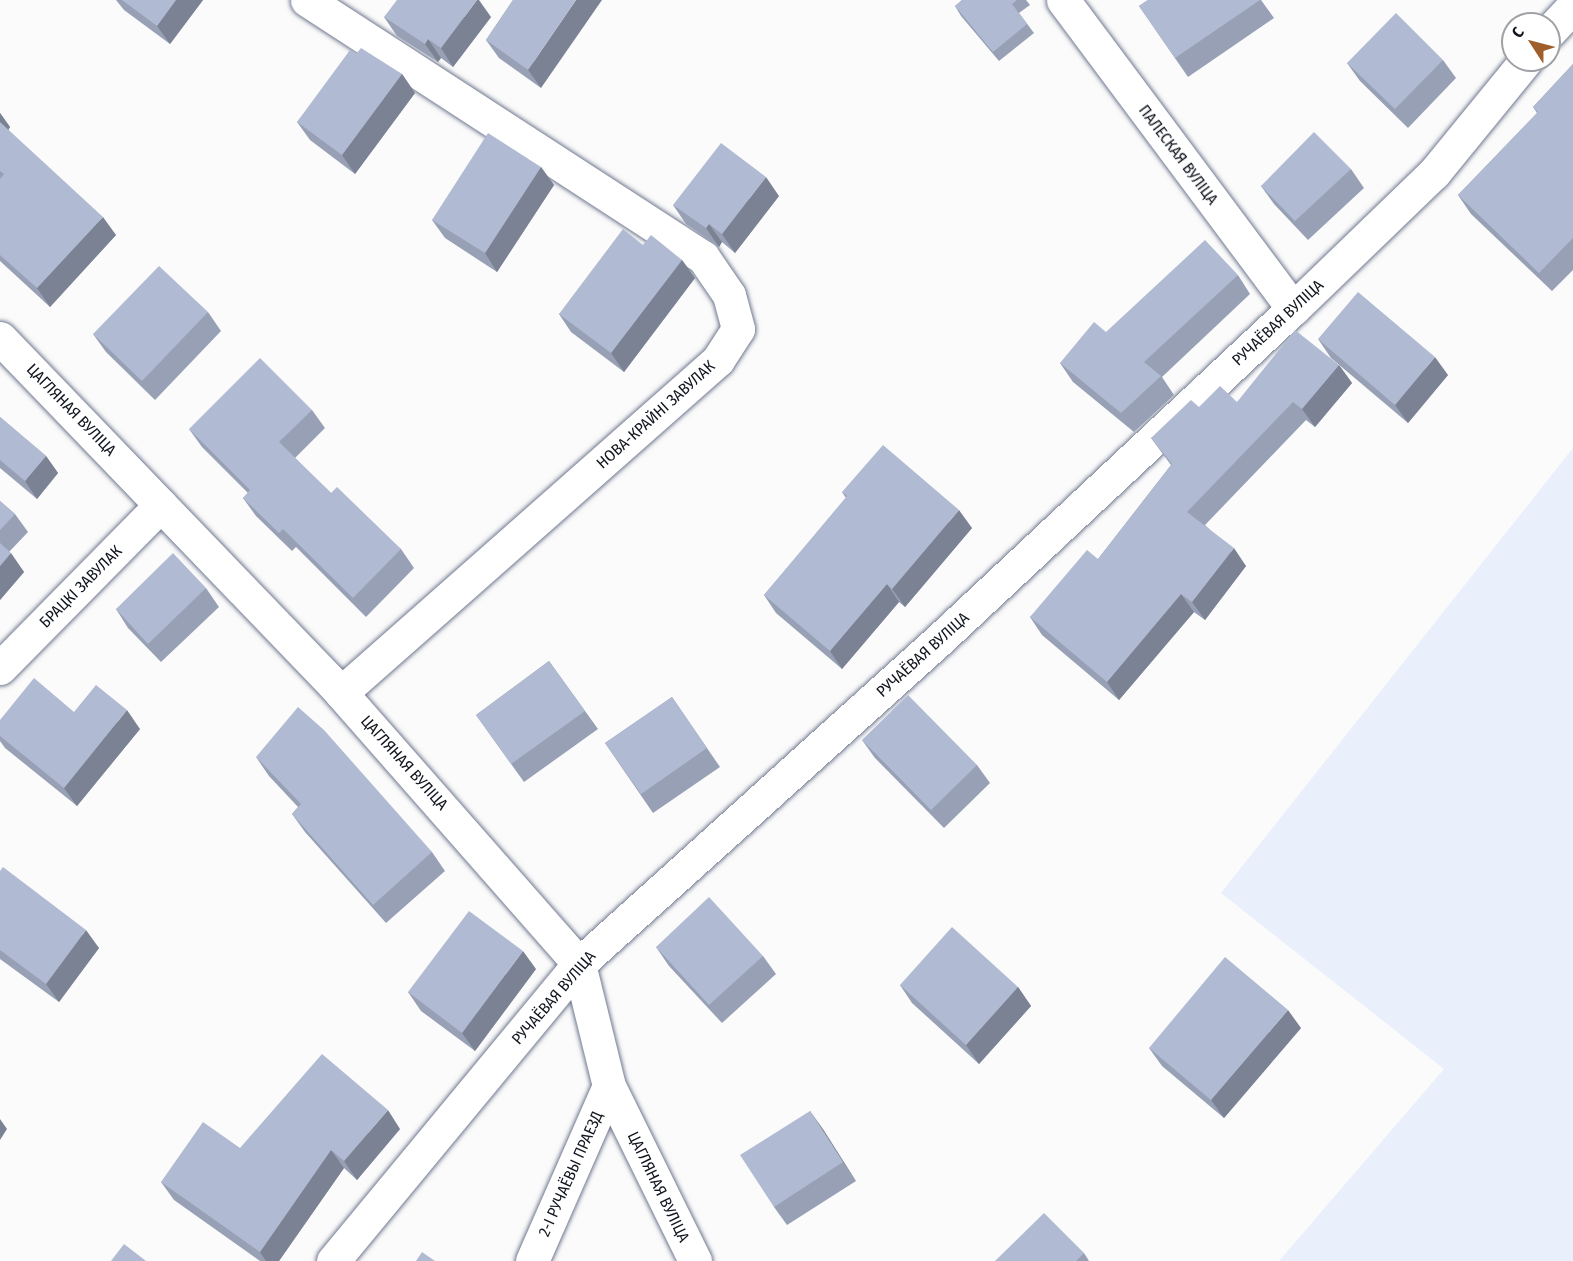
<!DOCTYPE html>
<meta charset="utf-8">
<style>
body{margin:0}
#map{position:relative;width:1573px;height:1261px;overflow:hidden;background:#fbfbfb;font-family:"Fira Sans Condensed",sans-serif}
div>[style]{position:absolute}
.built>*{inset:0;background:#eaeffc}
.roads{filter:drop-shadow(0 0 2px #70798f) drop-shadow(0 0 2px #70798f)}
.minor>*{height:33px;margin:-16.5px;padding:0 16.5px;transform-origin:16.5px;border-radius:16.5px;background:#fff}
.wall>*{inset:0;background:#97a0b5}
.shaded-wall>*{inset:0;background:#7b8293}
.building>*{inset:0;background:#b0bad2}
span{translate:-50% -50%;white-space:nowrap;text-align:center;line-height:1.15;-webkit-text-stroke:4.5px #fff;paint-order:stroke}
.street-label{font-size:16px;color:#11151d}
.north{position:absolute;left:1501px;top:12px;width:60px;height:60px;box-sizing:border-box;background:#fff;border:2px solid #a0a1a5;border-radius:50%;rotate:306deg;font-size:16px;font-weight:700;line-height:24px;text-align:center;color:#11151d}
.north::after{content:'';display:block;margin:auto;width:21px;height:27px;background:#a05e2a;clip-path:polygon(50% 0,100% 100%,50% 72%,0 100%)}
</style>
<div id="map">
<div class="built">
<div style="clip-path:polygon(1573px 448px,1573px 1261px,1279px 1261px,1444px 1069px,1221px 893px)"></div>
</div>
<div class="roads">
<div class="minor">
<div style="left:307px;top:0;width:472px;rotate:33deg"></div>
<div style="left:703px;top:257px;width:46px;rotate:55.6deg"></div>
<div style="left:729px;top:295px;width:35px;rotate:75deg"></div>
<div style="left:738px;top:329px;width:37px;rotate:123deg"></div>
<div style="left:718px;top:360px;width:503px;rotate:138.55deg"></div>
<div style="left:1063px;top:0;width:385px;rotate:53.3deg"></div>
<div style="left:1549px;top:32px;width:35px;rotate:-47deg"></div>
<div style="left:0;top:338px;width:482px;rotate:46.1deg"></div>
<div style="left:334px;top:685px;width:371px;rotate:48.7deg"></div>
<div style="left:579px;top:964px;width:126px;rotate:76.2deg"></div>
<div style="left:609px;top:1086px;width:195px;rotate:63.8deg"></div>
<div style="left:0;top:668px;width:229px;rotate:-45.4deg"></div>
<div style="left:333px;top:1261px;width:386px;rotate:-50.4deg"></div>
<div style="left:579px;top:964px;width:486px;rotate:-42deg"></div>
<div style="left:940px;top:639px;width:483px;rotate:-43.1deg"></div>
<div style="left:1293px;top:309px;width:196px;rotate:-44deg"></div>
<div style="left:1434px;top:173px;width:146px;rotate:-50.8deg"></div>
<div style="left:532px;top:1261px;width:191px;rotate:-66.3deg"></div>
</div>
</div>
<div class="wall">
<div style="clip-path:polygon(116px 0,203px 0,170px 44px,124px 10px)"></div>
<div style="clip-path:polygon(513px 0,541px 88px,499px 58px,486px 40px)"></div>
<div style="clip-path:polygon(962px 0,1026px 0,1030px 5px,1019px 13px,1034px 33px,999px 61px,961px 16px,955px 6px)"></div>
<div style="clip-path:polygon(1148px 0,1261px 0,1274px 18px,1188px 77px,1139px 6px)"></div>
<div style="clip-path:polygon(384px 17px,491px 17px,453px 67px,441px 58px,438px 62px,397px 36px)"></div>
<div style="clip-path:polygon(356px 54px,402px 74px,415px 93px,355px 174px,310px 140px,297px 122px)"></div>
<div style="clip-path:polygon(1443px 60px,1456px 78px,1408px 128px,1360px 81px,1347px 63px)"></div>
<div style="clip-path:polygon(1573px 64px,1573px 270px,1552px 291px,1471px 214px,1458px 195px,1537px 113px,1533px 107px)"></div>
<div style="clip-path:polygon(0 113px,10px 127px,8px 130px,116px 235px,50px 307px,0 261px)"></div>
<div style="clip-path:polygon(541px 167px,554px 185px,497px 272px,445px 238px,432px 220px)"></div>
<div style="clip-path:polygon(1351px 169px,1364px 188px,1308px 240px,1274px 204px,1261px 186px)"></div>
<div style="clip-path:polygon(779px 196px,735px 253px,722px 242px,719px 247px,686px 224px,673px 205px)"></div>
<div style="clip-path:polygon(643px 245px,682px 260px,695px 278px,624px 372px,571px 332px,559px 314px)"></div>
<div style="clip-path:polygon(1238px 275px,1250px 294px,1162px 377px,1174px 395px,1134px 432px,1073px 382px,1060px 363px,1106px 332px)"></div>
<div style="clip-path:polygon(208px 312px,221px 331px,155px 400px,106px 352px,93px 334px)"></div>
<div style="clip-path:polygon(1318px 339px,1448px 375px,1408px 423px,1331px 358px)"></div>
<div style="clip-path:polygon(1339px 365px,1352px 383px,1315px 427px,1306px 420px,1205px 525px,1246px 566px,1205px 620px,1194px 612px,1119px 700px,1042px 635px,1030px 617px,1098px 559px,1171px 465px,1151px 438px,1199px 407px,1237px 402px)"></div>
<div style="clip-path:polygon(312px 410px,325px 428px,295px 458px,331px 493px,401px 549px,414px 568px,366px 617px,296px 547px,292px 551px,256px 516px,243px 498px,248px 493px,202px 447px,189px 429px)"></div>
<div style="clip-path:polygon(0 417px,46px 456px,58px 473px,37px 499px,0 468px)"></div>
<div style="clip-path:polygon(842px 492px,972px 528px,905px 607px,899px 602px,842px 669px,776px 613px,764px 595px,846px 498px)"></div>
<div style="clip-path:polygon(0 501px,15px 514px,28px 532px,9px 552px,24px 572px,0 600px)"></div>
<div style="clip-path:polygon(206px 588px,219px 607px,161px 662px,128px 628px,116px 609px)"></div>
<div style="clip-path:polygon(549px 661px,598px 729px,524px 782px,476px 715px)"></div>
<div style="clip-path:polygon(672px 697px,720px 767px,653px 813px,605px 743px)"></div>
<div style="clip-path:polygon(74px 712px,140px 729px,77px 806px,5px 748px,0 741px,0 720px)"></div>
<div style="clip-path:polygon(862px 740px,977px 765px,990px 783px,944px 828px,875px 758px)"></div>
<div style="clip-path:polygon(256px 757px,432px 852px,445px 871px,386px 923px,305px 832px,292px 814px,298px 807px,269px 776px)"></div>
<div style="clip-path:polygon(0 871px,99px 948px,59px 1002px,0 959px)"></div>
<div style="clip-path:polygon(656px 947px,763px 956px,776px 974px,722px 1023px,669px 966px)"></div>
<div style="clip-path:polygon(536px 969px,475px 1051px,421px 1011px,408px 992px)"></div>
<div style="clip-path:polygon(900px 985px,1018px 987px,1031px 1006px,979px 1064px,912px 1003px)"></div>
<div style="clip-path:polygon(1301px 1028px,1224px 1118px,1162px 1066px,1149px 1048px)"></div>
<div style="clip-path:polygon(810px 1111px,856px 1181px,787px 1225px,774px 1207px)"></div>
<div style="clip-path:polygon(400px 1129px,357px 1180px,344px 1168px,279px 1261px,260px 1261px,174px 1200px,161px 1182px,240px 1148px)"></div>
<div style="clip-path:polygon(1084px 1253px,1089px 1261px,995px 1261px)"></div>
</div>
<div class="shaded-wall">
<div style="clip-path:polygon(176px 0,203px 0,170px 44px,157px 26px)"></div>
<div style="clip-path:polygon(477px 0,479px 0,491px 17px,453px 67px,441px 48px)"></div>
<div style="clip-path:polygon(576px 0,602px 0,541px 88px,528px 70px)"></div>
<div style="clip-path:polygon(428px 39px,441px 58px,438px 62px,425px 44px)"></div>
<div style="clip-path:polygon(402px 74px,415px 93px,355px 174px,342px 155px)"></div>
<div style="clip-path:polygon(0 113px,10px 127px,6px 134px,0 126px)"></div>
<div style="clip-path:polygon(541px 167px,554px 185px,497px 272px,485px 253px)"></div>
<div style="clip-path:polygon(766px 177px,779px 196px,735px 253px,722px 234px)"></div>
<div style="clip-path:polygon(103px 217px,116px 235px,50px 307px,37px 288px)"></div>
<div style="clip-path:polygon(709px 224px,722px 242px,719px 247px,706px 228px)"></div>
<div style="clip-path:polygon(682px 260px,695px 278px,624px 372px,611px 353px)"></div>
<div style="clip-path:polygon(1435px 357px,1448px 375px,1408px 423px,1395px 405px)"></div>
<div style="clip-path:polygon(1339px 365px,1352px 383px,1315px 427px,1302px 409px)"></div>
<div style="clip-path:polygon(46px 456px,58px 473px,37px 499px,25px 481px)"></div>
<div style="clip-path:polygon(959px 510px,972px 528px,905px 607px,892px 589px)"></div>
<div style="clip-path:polygon(1234px 548px,1246px 566px,1205px 620px,1192px 602px)"></div>
<div style="clip-path:polygon(11px 553px,24px 572px,0 600px,0 566px)"></div>
<div style="clip-path:polygon(887px 584px,899px 602px,842px 669px,830px 651px)"></div>
<div style="clip-path:polygon(1181px 594px,1194px 612px,1119px 700px,1107px 682px)"></div>
<div style="clip-path:polygon(127px 710px,140px 729px,77px 806px,64px 788px)"></div>
<div style="clip-path:polygon(86px 930px,99px 948px,59px 1002px,46px 984px)"></div>
<div style="clip-path:polygon(523px 951px,536px 969px,475px 1051px,462px 1033px)"></div>
<div style="clip-path:polygon(1018px 987px,1031px 1006px,979px 1064px,966px 1045px)"></div>
<div style="clip-path:polygon(1288px 1010px,1301px 1028px,1224px 1118px,1211px 1100px)"></div>
<div style="clip-path:polygon(388px 1110px,400px 1129px,357px 1180px,344px 1161px)"></div>
<div style="clip-path:polygon(810px 1111px,823px 1129px,856px 1181px,843px 1162px)"></div>
<div style="clip-path:polygon(0 1119px,7px 1129px,0 1140px)"></div>
<div style="clip-path:polygon(331px 1150px,344px 1168px,279px 1261px,266px 1261px,260px 1252px)"></div>
</div>
<div class="building">
<div style="clip-path:polygon(122px 0,176px 0,157px 26px)"></div>
<div style="clip-path:polygon(397px 0,477px 0,441px 48px,428px 39px,425px 44px,384px 17px)"></div>
<div style="clip-path:polygon(513px 0,576px 0,528px 70px,486px 40px)"></div>
<div style="clip-path:polygon(962px 0,1017px 0,1012px 4px,1027px 24px,993px 52px,955px 6px)"></div>
<div style="clip-path:polygon(1148px 0,1260px 0,1175px 58px,1139px 6px)"></div>
<div style="clip-path:polygon(1396px 13px,1443px 60px,1395px 109px,1347px 63px)"></div>
<div style="clip-path:polygon(361px 48px,402px 74px,342px 155px,297px 122px,350px 50px,356px 54px)"></div>
<div style="clip-path:polygon(1573px 64px,1573px 238px,1539px 273px,1458px 195px,1538px 112px,1533px 107px)"></div>
<div style="clip-path:polygon(0 122px,103px 217px,37px 288px,0 255px,0 179px,4px 174px,0 171px)"></div>
<div style="clip-path:polygon(1314px 132px,1351px 169px,1295px 221px,1261px 186px)"></div>
<div style="clip-path:polygon(488px 133px,541px 167px,485px 253px,432px 220px)"></div>
<div style="clip-path:polygon(721px 143px,766px 177px,722px 234px,709px 224px,706px 228px,673px 205px)"></div>
<div style="clip-path:polygon(623px 229px,643px 245px,651px 235px,682px 260px,611px 353px,559px 314px)"></div>
<div style="clip-path:polygon(1205px 240px,1238px 275px,1144px 362px,1161px 376px,1121px 413px,1060px 363px,1094px 322px,1106px 332px)"></div>
<div style="clip-path:polygon(159px 266px,208px 312px,142px 381px,93px 334px)"></div>
<div style="clip-path:polygon(1358px 292px,1435px 357px,1395px 405px,1318px 339px)"></div>
<div style="clip-path:polygon(1295px 330px,1339px 365px,1302px 409px,1293px 402px,1187px 512px,1234px 548px,1192px 602px,1181px 594px,1107px 682px,1030px 617px,1087px 550px,1098px 559px,1172px 464px,1151px 438px,1191px 400px,1199px 407px,1220px 386px,1237px 402px)"></div>
<div style="clip-path:polygon(260px 358px,312px 410px,279px 442px,331px 493px,337px 487px,401px 549px,353px 598px,283px 529px,279px 533px,243px 498px,250px 490px,189px 429px)"></div>
<div style="clip-path:polygon(0 417px,46px 456px,25px 481px,0 460px)"></div>
<div style="clip-path:polygon(883px 445px,959px 510px,892px 589px,887px 584px,830px 651px,764px 595px,847px 496px,842px 492px)"></div>
<div style="clip-path:polygon(0 501px,15px 514px,0 530px)"></div>
<div style="clip-path:polygon(0 543px,11px 553px,0 566px)"></div>
<div style="clip-path:polygon(173px 553px,206px 588px,148px 644px,116px 609px)"></div>
<div style="clip-path:polygon(549px 661px,585px 711px,511px 764px,476px 715px)"></div>
<div style="clip-path:polygon(34px 678px,74px 712px,96px 685px,127px 710px,64px 788px,0 736px,0 720px)"></div>
<div style="clip-path:polygon(908px 695px,977px 765px,931px 810px,862px 740px)"></div>
<div style="clip-path:polygon(672px 697px,707px 748px,641px 794px,605px 743px)"></div>
<div style="clip-path:polygon(298px 707px,324px 730px,432px 852px,373px 905px,292px 814px,301px 804px,256px 757px)"></div>
<div style="clip-path:polygon(3px 867px,86px 930px,46px 984px,0 950px,0 871px)"></div>
<div style="clip-path:polygon(709px 897px,763px 956px,709px 1005px,656px 947px)"></div>
<div style="clip-path:polygon(469px 911px,523px 951px,462px 1033px,408px 992px)"></div>
<div style="clip-path:polygon(952px 927px,1018px 987px,966px 1045px,900px 985px)"></div>
<div style="clip-path:polygon(1225px 957px,1288px 1010px,1211px 1100px,1149px 1048px)"></div>
<div style="clip-path:polygon(322px 1054px,388px 1110px,344px 1161px,331px 1150px,260px 1252px,161px 1182px,203px 1122px,240px 1148px)"></div>
<div style="clip-path:polygon(810px 1111px,843px 1162px,774px 1207px,740px 1155px)"></div>
<div style="clip-path:polygon(1044px 1213px,1084px 1253px,1076px 1261px,995px 1261px)"></div>
<div style="clip-path:polygon(124px 1244px,146px 1261px,111px 1261px)"></div>
<div style="clip-path:polygon(422px 1252px,435px 1261px,416px 1261px)"></div>
</div>
<div class="street-label">
<span style="left:1178px;top:155px;rotate:53deg">ПАЛЕСКАЯ ВУЛІЦА</span>
<span style="left:1278px;top:323px;rotate:-43deg">РУЧАЁВАЯ ВУЛІЦА</span>
<span style="left:71px;top:410px;rotate:46deg">ЦАГЛЯНАЯ ВУЛІЦА</span>
<span style="left:656px;top:415px;rotate:-42deg">НОВА-КРАЙНІ ЗАВУЛАК</span>
<span style="left:81px;top:587px;rotate:-45deg">БРАЦКІ ЗАВУЛАК</span>
<span style="left:923px;top:655px;rotate:-42deg">РУЧАЁВАЯ ВУЛІЦА</span>
<span style="left:404px;top:763px;rotate:48deg">ЦАГЛЯНАЯ ВУЛІЦА</span>
<span style="left:554px;top:998px;rotate:-49deg">РУЧАЁВАЯ ВУЛІЦА</span>
<span style="left:571px;top:1174px;rotate:-66deg">2-І РУЧАЁВЫ ПРАЕЗД</span>
<span style="left:658px;top:1187px;rotate:64deg">ЦАГЛЯНАЯ ВУЛІЦА</span>
</div>
<div class="north">С</div>
</div>
